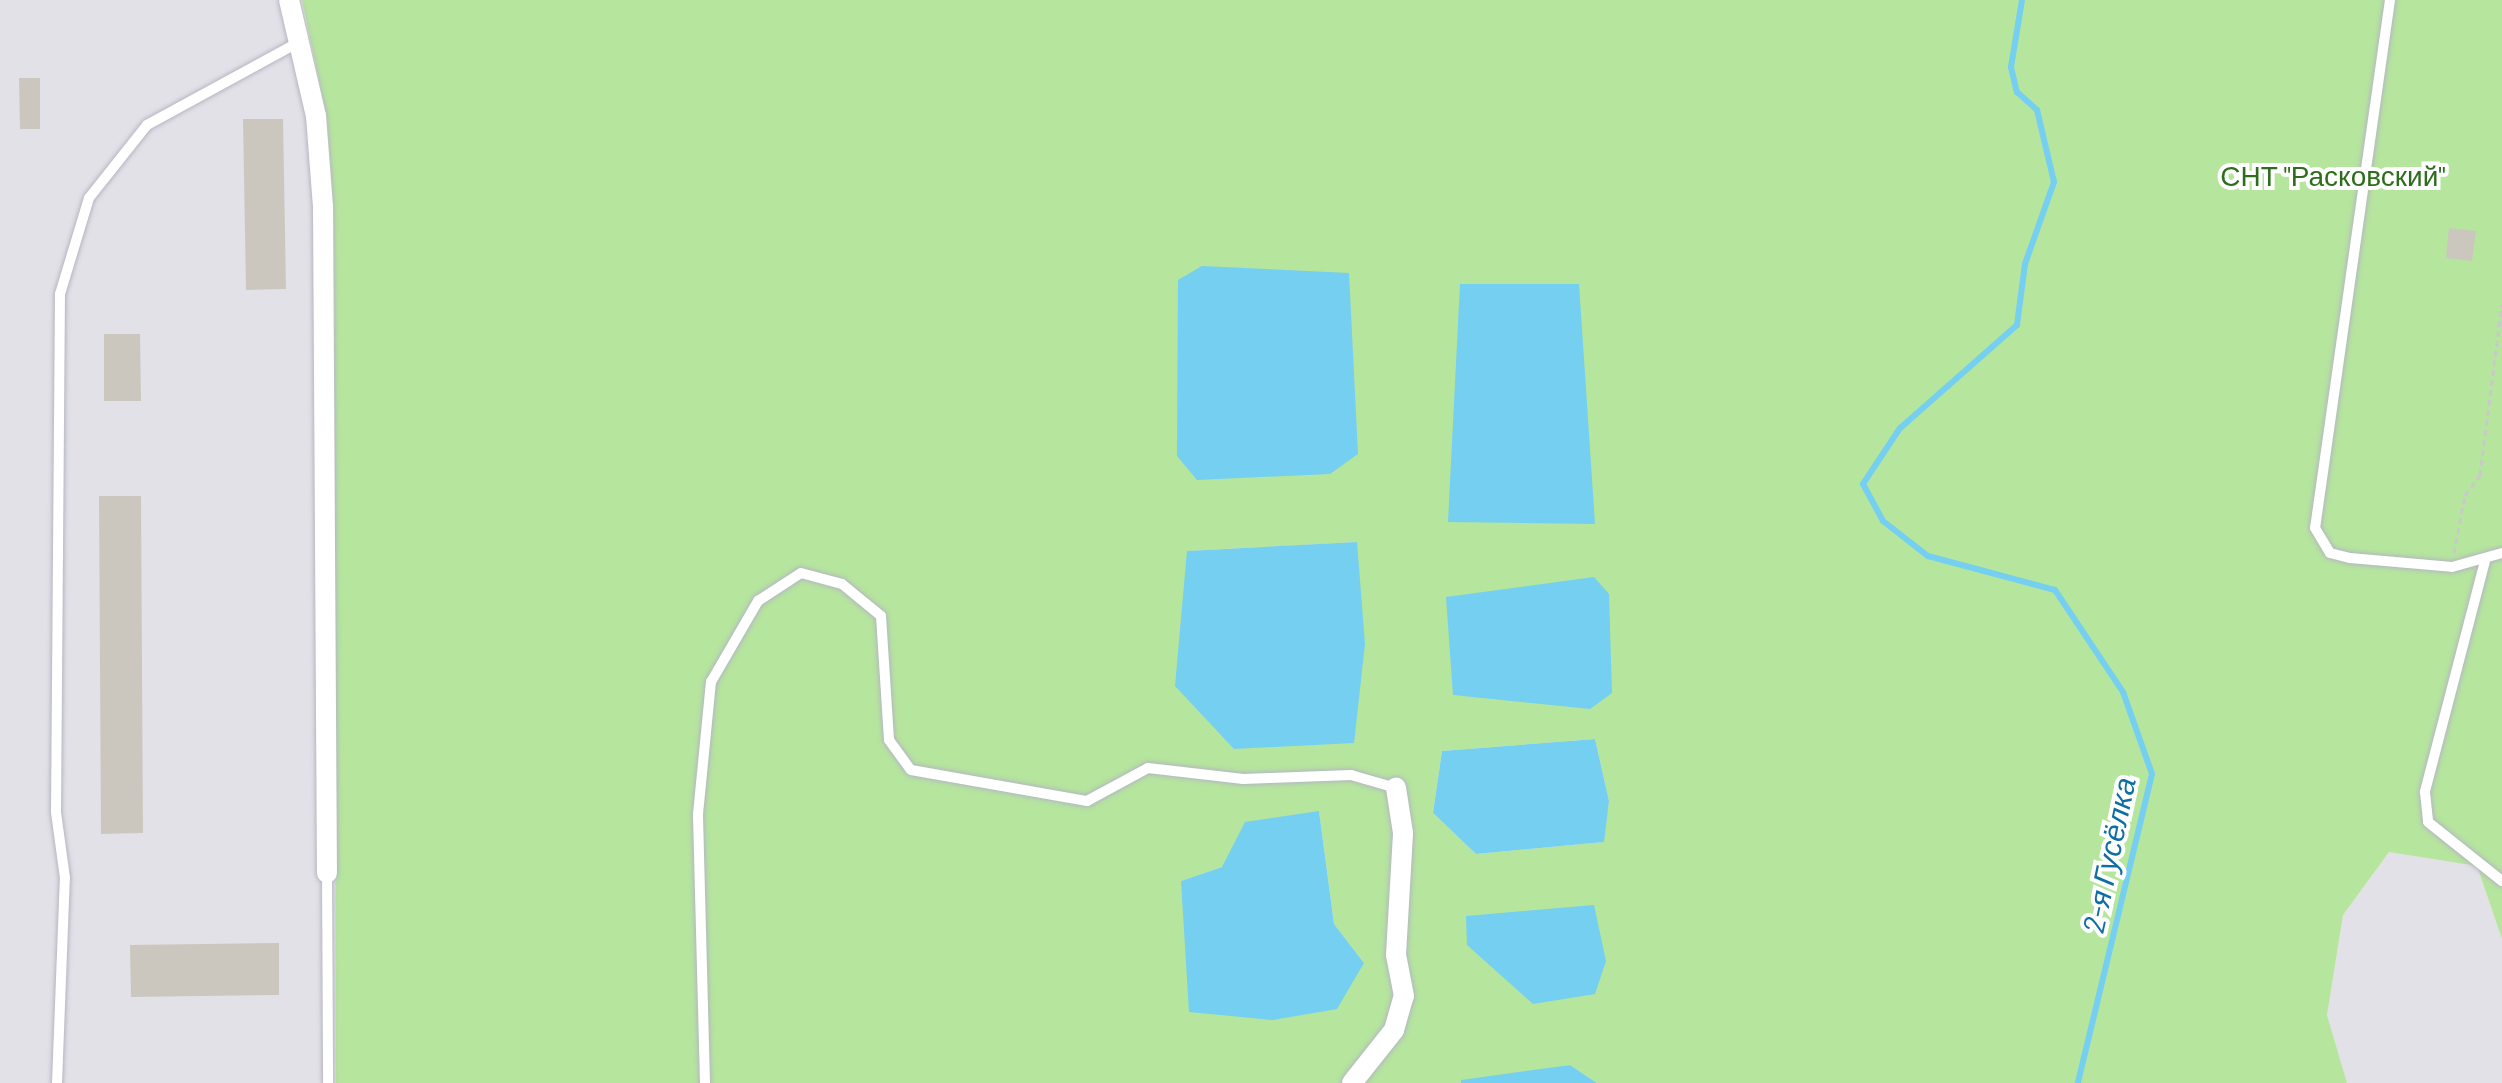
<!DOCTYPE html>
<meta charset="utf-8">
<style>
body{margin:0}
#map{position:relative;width:2502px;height:1083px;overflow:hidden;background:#efe9e1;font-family:Barlow,sans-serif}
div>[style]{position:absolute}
.industrial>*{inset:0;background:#e3e1e8}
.green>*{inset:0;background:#b6e59e}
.water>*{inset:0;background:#75cff0}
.stream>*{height:6px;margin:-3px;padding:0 3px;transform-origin:3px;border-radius:3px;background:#75cff0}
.building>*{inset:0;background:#cbc7bf}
.path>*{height:3px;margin-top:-1.5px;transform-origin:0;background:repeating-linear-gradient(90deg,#c9c9c9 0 6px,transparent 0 10px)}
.roads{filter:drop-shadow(0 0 2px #b4b7c1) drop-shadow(0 0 2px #b4b7c1)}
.lane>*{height:10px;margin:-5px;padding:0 5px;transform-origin:5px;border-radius:5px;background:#fff}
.street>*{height:20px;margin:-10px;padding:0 10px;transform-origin:10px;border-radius:10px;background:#fff}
span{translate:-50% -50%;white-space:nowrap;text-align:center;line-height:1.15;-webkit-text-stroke:8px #fff;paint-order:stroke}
.park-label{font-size:28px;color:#2c6e1b}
.water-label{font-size:30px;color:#0d6fa3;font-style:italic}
</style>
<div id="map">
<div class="industrial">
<div style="clip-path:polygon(0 0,280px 0,303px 90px,316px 194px,322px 855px,339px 860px,336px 1083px,0 1083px)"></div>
<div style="clip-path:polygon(2389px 852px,2477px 866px,2502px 939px,2502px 1083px,2347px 1083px,2327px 1015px,2343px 915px)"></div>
</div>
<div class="green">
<div style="clip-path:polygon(evenodd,302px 0,2502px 0,2502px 939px,2477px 866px,2389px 852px,2343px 915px,2327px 1015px,2347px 1083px,1597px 1083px,1570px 1065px,1461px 1083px,336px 1083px,334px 214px,327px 118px,302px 0,1357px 542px,1185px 618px,1188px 551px,1357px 542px,302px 0,1595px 739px,1609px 801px,1603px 842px,1476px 854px,1433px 813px,1442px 751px,1595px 739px,302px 0,1319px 811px,1334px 924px,1364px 963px,1181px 881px,1222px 867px,1319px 811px)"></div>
</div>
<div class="water">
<div style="clip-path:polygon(1202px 266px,1349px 273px,1358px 454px,1330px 474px,1197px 480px,1177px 456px,1178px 280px)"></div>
<div style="clip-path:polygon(1460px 284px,1579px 284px,1595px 524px,1448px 522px)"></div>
<div style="clip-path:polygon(1357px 542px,1365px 644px,1354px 743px,1234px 749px,1175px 686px,1187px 551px)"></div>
<div style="clip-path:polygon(1594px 577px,1609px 594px,1612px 693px,1590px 709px,1453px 695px,1446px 597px)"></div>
<div style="clip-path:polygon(1595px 739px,1609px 801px,1604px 842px,1476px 854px,1433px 813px,1442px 751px)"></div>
<div style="clip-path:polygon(1319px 811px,1334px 924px,1364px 963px,1337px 1009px,1273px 1020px,1189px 1012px,1181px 881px,1222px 867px,1245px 822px)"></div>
<div style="clip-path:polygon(1594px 905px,1606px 961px,1595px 994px,1533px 1004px,1467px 945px,1466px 916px)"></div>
<div style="clip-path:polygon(1570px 1065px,1597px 1083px,1461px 1083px,1461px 1080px)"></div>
</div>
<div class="stream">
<div style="left:2022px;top:0;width:68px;rotate:99.3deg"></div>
<div style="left:2011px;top:67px;width:26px;rotate:77deg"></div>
<div style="left:2017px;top:92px;width:27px;rotate:42deg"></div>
<div style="left:2037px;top:110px;width:74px;rotate:76.7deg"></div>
<div style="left:2054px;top:182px;width:87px;rotate:109.5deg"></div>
<div style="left:2025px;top:264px;width:62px;rotate:97.5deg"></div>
<div style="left:2017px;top:325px;width:156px;rotate:138.6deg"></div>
<div style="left:1900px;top:428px;width:67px;rotate:123.5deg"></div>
<div style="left:1863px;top:484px;width:42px;rotate:61.6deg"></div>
<div style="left:1883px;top:521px;width:57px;rotate:37.9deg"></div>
<div style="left:1928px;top:556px;width:131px;rotate:15deg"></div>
<div style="left:2055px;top:590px;width:123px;rotate:56.3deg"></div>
<div style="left:2123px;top:692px;width:87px;rotate:70.5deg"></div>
<div style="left:2152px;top:774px;width:318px;rotate:103.5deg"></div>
</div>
<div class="building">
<div style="clip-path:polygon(19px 78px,40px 78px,40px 129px,20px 129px)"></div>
<div style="clip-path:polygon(243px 119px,283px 119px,286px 289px,246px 290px)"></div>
<div style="clip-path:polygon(2449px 228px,2476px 231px,2472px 261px,2446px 258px)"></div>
<div style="clip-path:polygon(104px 334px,140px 334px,141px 401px,104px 401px)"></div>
<div style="clip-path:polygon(99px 496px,141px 496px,143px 833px,101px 834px)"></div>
<div style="clip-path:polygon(279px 943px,279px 995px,131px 997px,130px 945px)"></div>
</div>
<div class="path">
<div style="left:2454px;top:553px;width:59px;rotate:-79.3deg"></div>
<div style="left:2465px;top:495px;width:25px;rotate:-53deg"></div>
<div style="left:2480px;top:475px;width:172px;rotate:-82.7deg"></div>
</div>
<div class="roads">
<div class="lane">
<div style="left:2390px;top:0;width:533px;rotate:98.08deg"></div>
<div style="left:2315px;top:528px;width:29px;rotate:59deg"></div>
<div style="left:2330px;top:553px;width:21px;rotate:14deg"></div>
<div style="left:2350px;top:558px;width:102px;rotate:5deg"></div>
<div style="left:2452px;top:567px;width:52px;rotate:-15.6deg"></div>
<div style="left:2485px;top:561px;width:239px;rotate:104.6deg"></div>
<div style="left:2425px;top:792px;width:30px;rotate:84deg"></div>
<div style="left:2428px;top:822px;width:95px;rotate:38.6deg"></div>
<div style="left:327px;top:873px;width:210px;rotate:89.7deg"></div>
<div style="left:57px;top:1083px;width:205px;rotate:-87.8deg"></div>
<div style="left:65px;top:878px;width:67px;rotate:-97.8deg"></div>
<div style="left:56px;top:812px;width:518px;rotate:-89.56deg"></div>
<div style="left:60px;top:294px;width:100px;rotate:-73.2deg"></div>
<div style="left:89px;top:198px;width:93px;rotate:-51.5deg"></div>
<div style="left:147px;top:125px;width:173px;rotate:-28.6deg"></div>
<div style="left:705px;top:1083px;width:269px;rotate:-91.5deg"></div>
<div style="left:698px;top:814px;width:133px;rotate:-84.4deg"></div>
<div style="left:711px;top:682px;width:94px;rotate:-59.9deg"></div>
<div style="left:758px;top:601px;width:51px;rotate:-33.1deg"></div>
<div style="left:801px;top:573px;width:42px;rotate:15deg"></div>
<div style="left:842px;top:584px;width:50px;rotate:39.4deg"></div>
<div style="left:881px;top:616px;width:124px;rotate:86.3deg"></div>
<div style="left:889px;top:740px;width:37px;rotate:54deg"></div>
<div style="left:911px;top:770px;width:179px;rotate:10deg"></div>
<div style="left:1087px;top:801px;width:69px;rotate:-28.4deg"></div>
<div style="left:1148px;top:768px;width:96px;rotate:6.6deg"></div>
<div style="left:1243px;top:779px;width:108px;rotate:-2.1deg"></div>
<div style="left:1351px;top:775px;width:47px;rotate:16.1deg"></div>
</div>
<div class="street">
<div style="left:289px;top:0;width:119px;rotate:76.9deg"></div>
<div style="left:316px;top:116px;width:90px;rotate:85.6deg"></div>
<div style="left:323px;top:206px;width:667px;rotate:89.66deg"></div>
<div style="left:1352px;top:1083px;width:68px;rotate:-51.6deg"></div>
<div style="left:1394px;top:1030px;width:35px;rotate:-74deg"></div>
<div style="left:1404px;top:996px;width:42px;rotate:-101deg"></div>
<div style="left:1396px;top:955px;width:122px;rotate:-86.7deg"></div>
<div style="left:1403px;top:833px;width:46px;rotate:-98.8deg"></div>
</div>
</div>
<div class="park-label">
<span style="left:2333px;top:175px">СНТ "Расковский"</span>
</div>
<div class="water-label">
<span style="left:2108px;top:855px;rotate:-78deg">2-я Гусёлка</span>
</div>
</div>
